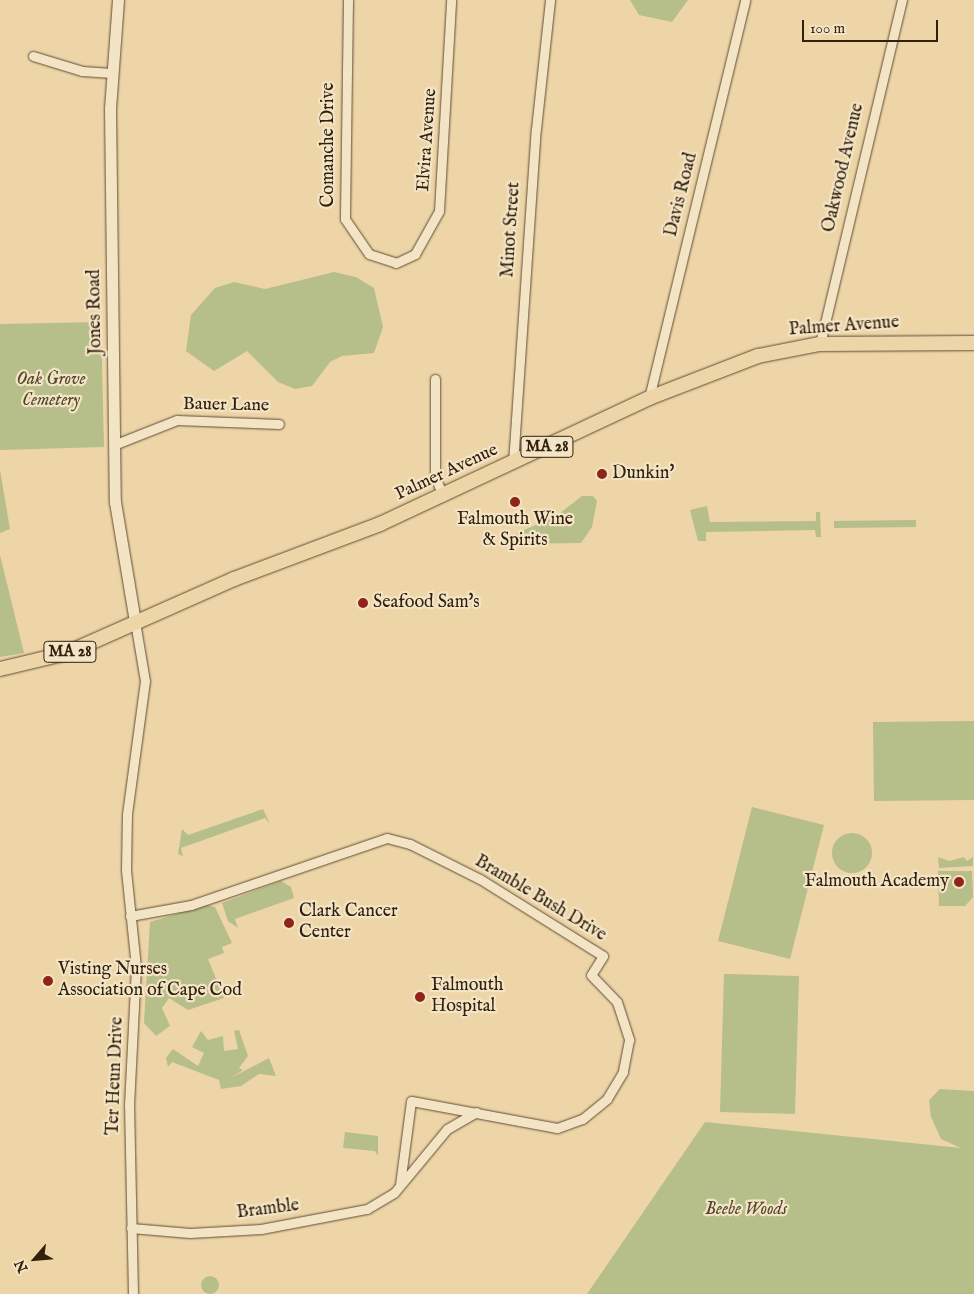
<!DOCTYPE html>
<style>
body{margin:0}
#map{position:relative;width:974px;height:1294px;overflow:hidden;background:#edd5a8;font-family:"IM FELL English",serif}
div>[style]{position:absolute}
.green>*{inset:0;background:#b6be89}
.round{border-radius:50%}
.roads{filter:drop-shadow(0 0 1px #5f4d33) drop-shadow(0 0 1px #5f4d33)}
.minor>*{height:9px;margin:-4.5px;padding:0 4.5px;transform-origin:4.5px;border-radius:4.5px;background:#f3e4c6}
.secondary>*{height:11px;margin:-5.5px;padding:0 5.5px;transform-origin:5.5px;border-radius:5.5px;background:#f3e4c6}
.trunk>*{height:14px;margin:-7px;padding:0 7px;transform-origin:7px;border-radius:7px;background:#edd5a8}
.dots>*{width:14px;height:14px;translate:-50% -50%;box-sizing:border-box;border:2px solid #f3e4c6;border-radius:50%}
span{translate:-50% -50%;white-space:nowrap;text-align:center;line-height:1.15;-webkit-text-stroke:4.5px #f3e4c6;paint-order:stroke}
.shield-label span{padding:1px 4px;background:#f3e4c6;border:1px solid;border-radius:4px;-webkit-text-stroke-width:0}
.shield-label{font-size:16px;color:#30200c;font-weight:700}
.street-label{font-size:18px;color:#30200c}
.park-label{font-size:18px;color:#52482b;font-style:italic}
.poi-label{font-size:18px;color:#30200c}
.left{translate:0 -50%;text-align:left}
.right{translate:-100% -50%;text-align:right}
.north{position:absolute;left:10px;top:1234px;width:50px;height:50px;-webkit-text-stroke:4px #f3e4c6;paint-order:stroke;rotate:243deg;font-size:14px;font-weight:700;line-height:20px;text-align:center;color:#30200c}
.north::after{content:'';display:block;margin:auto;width:18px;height:22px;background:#30200c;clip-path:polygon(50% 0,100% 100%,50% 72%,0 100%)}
.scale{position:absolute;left:802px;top:20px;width:136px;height:22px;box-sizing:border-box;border:2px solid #30200c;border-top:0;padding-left:6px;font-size:15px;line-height:18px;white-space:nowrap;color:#30200c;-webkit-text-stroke:4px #f3e4c6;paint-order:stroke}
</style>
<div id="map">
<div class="green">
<div style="clip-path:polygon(630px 0,688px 0,672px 22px,639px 15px)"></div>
<div style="clip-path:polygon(334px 272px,356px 277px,374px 288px,383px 327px,374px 353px,342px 356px,330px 362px,312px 386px,295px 389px,278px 382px,247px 351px,214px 371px,186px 351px,191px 315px,215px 288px,234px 282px,265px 289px)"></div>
<div style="clip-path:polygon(101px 322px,104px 447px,0 450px,0 324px)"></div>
<div style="clip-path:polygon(0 470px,10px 529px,0 533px)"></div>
<div style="clip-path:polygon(582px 496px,593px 496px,597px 501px,592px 527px,581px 543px,512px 544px,517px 533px,555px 517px)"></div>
<div style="clip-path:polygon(707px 506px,710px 522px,816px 521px,816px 512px,820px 512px,821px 537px,816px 537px,815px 530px,706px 532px,706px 541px,698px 541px,690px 510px)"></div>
<div style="clip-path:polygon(916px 520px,916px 527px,834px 528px,834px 521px)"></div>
<div style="clip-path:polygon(0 555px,24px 653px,0 657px)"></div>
<div style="clip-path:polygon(974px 721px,974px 800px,874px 801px,873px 722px)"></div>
<div style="clip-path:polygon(752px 807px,824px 825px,790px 959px,718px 941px)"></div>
<div style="clip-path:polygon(263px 809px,270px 824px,265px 818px,181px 848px,183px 856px,178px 854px,182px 829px,188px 835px)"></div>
<div class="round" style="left:832px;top:833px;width:40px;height:40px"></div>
<div style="clip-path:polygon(938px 857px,949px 861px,964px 857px,967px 861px,973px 857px,973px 866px,939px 868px)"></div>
<div style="clip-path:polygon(938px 871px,972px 871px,973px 897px,965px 906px,939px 906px)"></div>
<div style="clip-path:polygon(281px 881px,291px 887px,294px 898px,235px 919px,238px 928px,228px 921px,222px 903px)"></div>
<div style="clip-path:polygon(206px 905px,215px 907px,232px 943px,222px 947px,224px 953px,208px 959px,224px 998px,188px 1010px,169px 998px,162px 1008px,170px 1026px,156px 1036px,144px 1023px,150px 922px)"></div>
<div style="clip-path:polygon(724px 974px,799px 976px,795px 1114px,720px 1112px)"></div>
<div style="clip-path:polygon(239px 1030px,248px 1056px,239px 1068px,243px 1070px,231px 1078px,269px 1058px,276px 1076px,259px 1074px,241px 1086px,221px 1089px,219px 1080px,172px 1062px,168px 1067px,166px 1058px,173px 1049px,198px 1066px,204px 1053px,192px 1047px,201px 1031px,208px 1040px,223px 1036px,224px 1051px,238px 1049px,234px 1031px)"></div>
<div style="clip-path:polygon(940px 1089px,974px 1091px,974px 1294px,587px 1294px,705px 1122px,961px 1148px,941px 1139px,931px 1117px,929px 1100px)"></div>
<div style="clip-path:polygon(345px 1132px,378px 1136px,378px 1156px,375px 1151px,343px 1148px)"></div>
<div class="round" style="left:201px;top:1276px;width:18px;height:18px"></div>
</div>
<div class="roads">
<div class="minor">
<div style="left:348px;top:0;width:219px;rotate:90.8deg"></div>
<div style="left:345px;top:219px;width:42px;rotate:55.6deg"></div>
<div style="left:369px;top:254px;width:28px;rotate:18deg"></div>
<div style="left:396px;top:263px;width:21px;rotate:-25deg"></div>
<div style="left:415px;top:254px;width:49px;rotate:-60.8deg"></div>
<div style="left:439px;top:211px;width:211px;rotate:-86.7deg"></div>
<div style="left:33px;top:56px;width:51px;rotate:17deg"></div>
<div style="left:82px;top:71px;width:30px;rotate:4deg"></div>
<div style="left:820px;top:344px;width:354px;rotate:-76.6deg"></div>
<div style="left:435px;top:379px;width:97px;rotate:90deg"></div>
<div style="left:435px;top:476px;width:22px;rotate:69deg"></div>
<div style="left:649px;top:398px;width:409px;rotate:-76.4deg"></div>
<div style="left:116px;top:444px;width:66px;rotate:-21.5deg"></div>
<div style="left:177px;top:420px;width:102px;rotate:2.2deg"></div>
<div style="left:513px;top:463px;width:335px;rotate:-86.1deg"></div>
<div style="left:536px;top:129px;width:130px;rotate:-83.8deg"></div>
<div style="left:130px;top:916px;width:62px;rotate:-10.2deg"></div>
<div style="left:191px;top:905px;width:207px;rotate:-18.9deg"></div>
<div style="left:387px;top:838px;width:24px;rotate:15deg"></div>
<div style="left:410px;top:844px;width:78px;rotate:26.6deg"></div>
<div style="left:480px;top:879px;width:145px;rotate:32deg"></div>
<div style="left:603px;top:956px;width:22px;rotate:122deg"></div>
<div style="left:591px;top:975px;width:37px;rotate:46deg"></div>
<div style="left:617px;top:1002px;width:40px;rotate:72deg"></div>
<div style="left:629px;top:1040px;width:33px;rotate:101deg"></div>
<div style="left:623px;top:1072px;width:31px;rotate:121deg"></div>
<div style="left:607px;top:1099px;width:32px;rotate:141deg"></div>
<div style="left:582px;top:1119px;width:27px;rotate:160deg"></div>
<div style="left:557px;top:1128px;width:148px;rotate:-169.5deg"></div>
<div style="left:411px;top:1101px;width:85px;rotate:97.5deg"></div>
<div style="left:131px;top:1228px;width:59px;rotate:4.8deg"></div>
<div style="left:190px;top:1233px;width:71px;rotate:-3.2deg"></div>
<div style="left:261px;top:1229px;width:108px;rotate:-10.7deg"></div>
<div style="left:367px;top:1209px;width:31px;rotate:-31deg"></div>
<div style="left:394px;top:1193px;width:83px;rotate:-50.4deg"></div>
<div style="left:447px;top:1129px;width:34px;rotate:-30deg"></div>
<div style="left:133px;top:1294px;width:189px;rotate:-91.2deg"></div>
<div style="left:129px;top:1105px;width:138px;rotate:-87.1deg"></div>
<div style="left:136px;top:967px;width:98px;rotate:-95.9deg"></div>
<div style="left:126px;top:870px;width:56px;rotate:-89deg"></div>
<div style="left:127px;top:814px;width:134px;rotate:-82.3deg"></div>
<div style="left:145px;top:681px;width:60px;rotate:-99.6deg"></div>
</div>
<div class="secondary">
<div style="left:118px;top:0;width:108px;rotate:94.2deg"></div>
<div style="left:110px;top:108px;width:394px;rotate:89.3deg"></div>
<div style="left:115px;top:502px;width:122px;rotate:80.5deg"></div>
</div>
<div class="trunk">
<div style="left:0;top:669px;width:69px;rotate:-13.4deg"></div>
<div style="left:67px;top:653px;width:183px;rotate:-23.9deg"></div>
<div style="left:234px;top:579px;width:156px;rotate:-20.6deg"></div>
<div style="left:380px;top:524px;width:297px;rotate:-25.1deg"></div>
<div style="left:649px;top:398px;width:117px;rotate:-21.1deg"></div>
<div style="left:758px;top:356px;width:63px;rotate:-11deg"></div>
<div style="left:820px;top:344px;width:154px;rotate:-0.4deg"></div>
</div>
</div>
<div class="dots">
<div style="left:602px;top:474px;background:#8f2418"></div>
<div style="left:515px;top:502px;background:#8f2418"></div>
<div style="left:363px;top:603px;background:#8f2418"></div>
<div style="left:959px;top:882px;background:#8f2418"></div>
<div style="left:289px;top:923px;background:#8f2418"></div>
<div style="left:48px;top:981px;background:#8f2418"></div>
<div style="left:420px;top:997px;background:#8f2418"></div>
</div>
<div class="shield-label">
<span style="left:547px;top:447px">MA 28</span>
<span style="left:70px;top:652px">MA 28</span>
</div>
<div class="street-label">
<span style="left:428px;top:140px;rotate:-86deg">Elvira Avenue</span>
<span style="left:329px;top:145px;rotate:-90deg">Comanche Drive</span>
<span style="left:844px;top:168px;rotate:-77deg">Oakwood Avenue</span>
<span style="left:682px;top:195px;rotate:-76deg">Davis Road</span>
<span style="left:512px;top:230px;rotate:-86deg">Minot Street</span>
<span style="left:96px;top:312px;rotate:-91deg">Jones Road</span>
<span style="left:844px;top:327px;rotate:-4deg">Palmer Avenue</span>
<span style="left:226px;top:406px;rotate:1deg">Bauer Lane</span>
<span style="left:447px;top:473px;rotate:-25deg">Palmer Avenue</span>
<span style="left:540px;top:899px;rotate:31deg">Bramble Bush Drive</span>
<span style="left:116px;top:1076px;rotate:-88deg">Ter Heun Drive</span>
<span style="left:268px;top:1210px;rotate:-7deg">Bramble</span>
</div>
<div class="park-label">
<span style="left:51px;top:391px">Oak Grove<br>Cemetery</span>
<span style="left:746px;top:1210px">Beebe Woods</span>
</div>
<div class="poi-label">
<span class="left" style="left:612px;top:474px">Dunkin'</span>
<span style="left:515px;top:531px">Falmouth Wine<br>&amp; Spirits</span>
<span class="left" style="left:373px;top:603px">Seafood Sam's</span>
<span class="right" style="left:949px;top:882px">Falmouth Academy</span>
<span class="left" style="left:299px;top:923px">Clark Cancer<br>Center</span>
<span class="left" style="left:58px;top:981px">Visting Nurses<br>Association of Cape Cod</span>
<span class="left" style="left:431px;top:997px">Falmouth<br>Hospital</span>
</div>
<div class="north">N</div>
<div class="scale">100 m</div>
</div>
